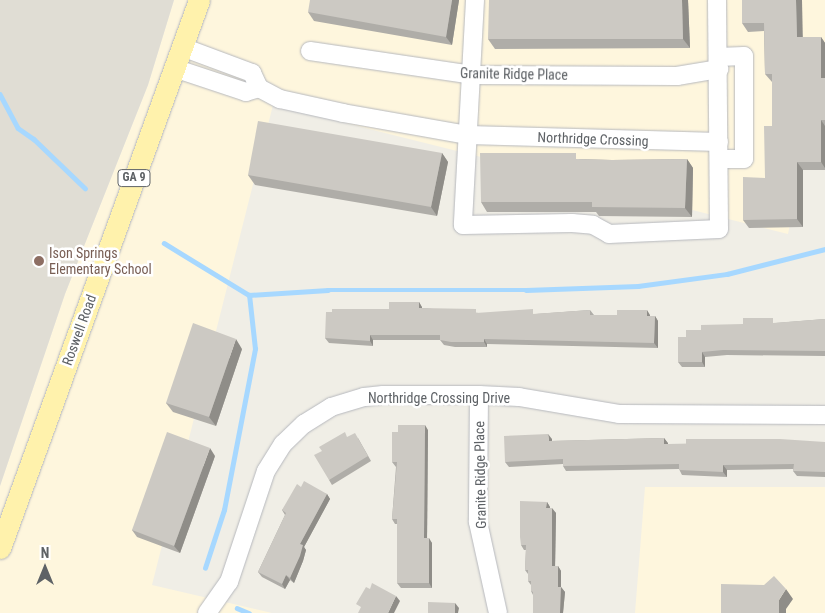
<!DOCTYPE html>
<style>
body{margin:0}
#map{position:relative;width:825px;height:613px;overflow:hidden;background:#f0eee6;font-family:"Roboto Condensed",sans-serif}
div>[style]{position:absolute}
.commercial>*{inset:0;background:#fef6dd}
.education>*{inset:0;background:#e0ddd4}
.stream>*{height:4.5px;margin:-2.25px;padding:0 2.25px;transform-origin:2.25px;border-radius:2.25px;background:#a7d8ff}
.roads{filter:drop-shadow(0 0 1px #b6b8bd) drop-shadow(0 0 1px #b6b8bd)}
.minor>*{height:18px;margin:-9px;padding:0 9px;transform-origin:9px;border-radius:9px;background:#fff}
.major>*{height:21px;margin:-10.5px;padding:0 10.5px;transform-origin:10.5px;border-radius:10.5px;background:#fff2ac}
.wall>*{inset:0;background:#afada8}
.shaded-wall>*{inset:0;background:#8f8d88}
.building>*{inset:0;background:#ccc9c3}
.dots>*{width:14px;height:14px;translate:-50% -50%;box-sizing:border-box;border:2px solid #fff;border-radius:50%}
span{translate:-50% -50%;white-space:nowrap;text-align:center;line-height:1.15;-webkit-text-stroke:5px #fff;paint-order:stroke}
.shield-label span{padding:1px 4px;background:#fff;border:1px solid;border-radius:4px;-webkit-text-stroke-width:0}
.shield-label{font-size:12px;color:#5e6266;font-weight:700}
.street-label{font-size:14px;color:#5e6266}
.education-label{font-size:14px;color:#785e54}
.left{translate:0 -50%;text-align:left}
.north{position:absolute;left:20px;top:543px;width:50px;height:50px;-webkit-text-stroke:4px #fff;paint-order:stroke;rotate:0deg;font-size:14px;font-weight:700;line-height:20px;text-align:center;color:#5e6266}
.north::after{content:'';display:block;margin:auto;width:18px;height:22px;background:#5e6266;clip-path:polygon(50% 0,100% 100%,50% 72%,0 100%)}
</style>
<div id="map">
<div class="commercial">
<div style="clip-path:polygon(174px 0,825px 0,825px 58px,788px 234px,273px 105px,152px 585px,272px 613px,0 613px,0 486px,65px 294px,148px 85px)"></div>
<div style="clip-path:polygon(645px 487px,825px 487px,825px 613px,635px 613px)"></div>
</div>
<div class="education">
<div style="clip-path:polygon(0 0,174px 0,148px 85px,65px 294px,0 486px)"></div>
</div>
<div class="stream">
<div style="left:0;top:94px;width:38px;rotate:62deg"></div>
<div style="left:18px;top:128px;width:19px;rotate:35deg"></div>
<div style="left:34px;top:139px;width:71px;rotate:43.9deg"></div>
<div style="left:164px;top:243px;width:100px;rotate:31.5deg"></div>
<div style="left:249px;top:295px;width:79px;rotate:-3.6deg"></div>
<div style="left:328px;top:290px;width:198px"></div>
<div style="left:526px;top:290px;width:112px;rotate:-2deg"></div>
<div style="left:638px;top:286px;width:90px;rotate:-7.7deg"></div>
<div style="left:727px;top:274px;width:101px;rotate:-14.3deg"></div>
<div style="left:205px;top:568px;width:61px;rotate:-71.9deg"></div>
<div style="left:224px;top:510px;width:164px;rotate:-79.1deg"></div>
<div style="left:255px;top:349px;width:54px;rotate:-96.3deg"></div>
<div style="left:237px;top:608px;width:13px;rotate:23deg"></div>
</div>
<div class="roads">
<div class="minor">
<div style="left:475px;top:0;width:225px;rotate:93.1deg"></div>
<div style="left:463px;top:225px;width:109px;rotate:-1.1deg"></div>
<div style="left:572px;top:223px;width:21px;rotate:5deg"></div>
<div style="left:593px;top:225px;width:18px;rotate:29deg"></div>
<div style="left:609px;top:234px;width:110px;rotate:-2.6deg"></div>
<div style="left:719px;top:229px;width:229px;rotate:-90.5deg"></div>
<div style="left:182px;top:47px;width:75px;rotate:20.4deg"></div>
<div style="left:252px;top:73px;width:17px;rotate:65deg"></div>
<div style="left:259px;top:88px;width:24px;rotate:28deg"></div>
<div style="left:280px;top:99px;width:65px;rotate:12.5deg"></div>
<div style="left:343px;top:113px;width:127px;rotate:10deg"></div>
<div style="left:468px;top:135px;width:251px;rotate:1.6deg"></div>
<div style="left:310px;top:51px;width:164px;rotate:8.4deg"></div>
<div style="left:472px;top:75px;width:205px;rotate:0.3deg"></div>
<div style="left:677px;top:76px;width:43px;rotate:-9.5deg"></div>
<div style="left:718px;top:57px;width:26px;rotate:-2deg"></div>
<div style="left:744px;top:56px;width:103px;rotate:90deg"></div>
<div style="left:744px;top:159px;width:25px;rotate:180deg"></div>
<div style="left:174px;top:68px;width:76px;rotate:18.4deg"></div>
<div style="left:246px;top:92px;width:14px;rotate:-17deg"></div>
<div style="left:479px;top:395px;width:127px;rotate:90.5deg"></div>
<div style="left:478px;top:522px;width:93px;rotate:77.6deg"></div>
<div style="left:207px;top:613px;width:38px;rotate:-55deg"></div>
<div style="left:229px;top:582px;width:117px;rotate:-71.6deg"></div>
<div style="left:266px;top:471px;width:32px;rotate:-58deg"></div>
<div style="left:283px;top:444px;width:29px;rotate:-44deg"></div>
<div style="left:304px;top:424px;width:32px;rotate:-32deg"></div>
<div style="left:331px;top:407px;width:34px;rotate:-17deg"></div>
<div style="left:364px;top:397px;width:19px;rotate:-6deg"></div>
<div style="left:383px;top:395px;width:96px"></div>
<div style="left:479px;top:395px;width:40px;rotate:2.9deg"></div>
<div style="left:519px;top:397px;width:101px;rotate:9.6deg"></div>
<div style="left:619px;top:414px;width:206px;rotate:0.3deg"></div>
</div>
<div class="major">
<div style="left:0;top:548px;width:583px;rotate:-70.04deg"></div>
</div>
</div>
<div class="wall">
<div style="clip-path:polygon(459px 0,452px 45px,314px 21px,308px 12px)"></div>
<div style="clip-path:polygon(688px 0,690px 48px,495px 49px,488px 39px)"></div>
<div style="clip-path:polygon(742px 0,802px 0,802px 37px,821px 37px,825px 43px,825px 170px,803px 170px,803px 227px,749px 228px,743px 220px,765px 178px,772px 126px,772px 82px,765px 74px,764px 31px,748px 32px,742px 23px)"></div>
<div style="clip-path:polygon(442px 153px,448px 162px,437px 216px,255px 185px,248px 175px)"></div>
<div style="clip-path:polygon(580px 159px,612px 160px,687px 159px,693px 168px,692px 217px,599px 216px,596px 212px,487px 212px,481px 202px)"></div>
<div style="clip-path:polygon(419px 302px,422px 308px,479px 313px,536px 314px,590px 310px,594px 315px,650px 315px,650px 316px,655px 316px,658px 321px,658px 348px,487px 344px,487px 347px,455px 347px,444px 345px,440px 340px,373px 340px,373px 346px,329px 343px,325px 338px,389px 309px)"></div>
<div style="clip-path:polygon(825px 319px,825px 356px,727px 355px,705px 357px,705px 367px,682px 367px,678px 362px,686px 337px,701px 330px,776px 323px)"></div>
<div style="clip-path:polygon(242px 349px,216px 426px,173px 412px,166px 403px)"></div>
<div style="clip-path:polygon(428px 430px,427px 538px,432px 543px,432px 588px,401px 588px,397px 583px,397px 524px,395px 524px,392px 519px,396px 467px,392px 462px)"></div>
<div style="clip-path:polygon(348px 437px,358px 438px,371px 461px,332px 485px,329px 480px)"></div>
<div style="clip-path:polygon(664px 438px,668px 444px,825px 442px,825px 477px,797px 476px,793px 471px,793px 469px,727px 470px,727px 477px,682px 475px,679px 469px,566px 471px,563px 466px,563px 464px,509px 467px,505px 462px,552px 439px,552px 441px)"></div>
<div style="clip-path:polygon(215px 456px,180px 553px,137px 537px,132px 530px)"></div>
<div style="clip-path:polygon(301px 487px,327px 494px,330px 499px,304px 547px,306px 550px,303px 561px,294px 583px,290px 580px,285px 589px,262px 577px,258px 572px,285px 515px,282px 510px)"></div>
<div style="clip-path:polygon(547px 502px,550px 507px,550px 508px,556px 513px,555px 566px,558px 566px,561px 571px,561px 587px,565px 592px,563px 613px,533px 613px,533px 595px,531px 591px,531px 585px,528px 581px,528px 574px,525px 570px,526px 550px,524px 550px,521px 545px)"></div>
</div>
<div class="shaded-wall">
<div style="clip-path:polygon(452px 0,459px 0,452px 45px,446px 37px)"></div>
<div style="clip-path:polygon(682px 0,688px 0,690px 48px,683px 39px)"></div>
<div style="clip-path:polygon(796px 0,802px 0,803px 46px,797px 37px)"></div>
<div style="clip-path:polygon(821px 37px,825px 43px,825px 84px,821px 78px)"></div>
<div style="clip-path:polygon(821px 120px,825px 126px,825px 168px,821px 162px)"></div>
<div style="clip-path:polygon(442px 153px,448px 162px,437px 216px,431px 207px)"></div>
<div style="clip-path:polygon(687px 159px,693px 168px,692px 217px,685px 208px)"></div>
<div style="clip-path:polygon(797px 162px,803px 170px,803px 227px,797px 219px)"></div>
<div style="clip-path:polygon(419px 302px,422px 307px,422px 313px,419px 308px)"></div>
<div style="clip-path:polygon(647px 310px,650px 315px,650px 321px,647px 316px)"></div>
<div style="clip-path:polygon(655px 316px,658px 321px,658px 348px,654px 343px)"></div>
<div style="clip-path:polygon(370px 335px,373px 340px,373px 346px,370px 341px)"></div>
<div style="clip-path:polygon(236px 339px,242px 349px,216px 426px,209px 417px)"></div>
<div style="clip-path:polygon(484px 339px,487px 344px,487px 347px,484px 342px)"></div>
<div style="clip-path:polygon(702px 352px,705px 357px,705px 367px,702px 362px)"></div>
<div style="clip-path:polygon(425px 425px,428px 430px,427px 543px,424px 538px)"></div>
<div style="clip-path:polygon(548px 434px,552px 439px,552px 446px,549px 441px)"></div>
<div style="clip-path:polygon(664px 438px,668px 443px,668px 449px,664px 444px)"></div>
<div style="clip-path:polygon(210px 448px,215px 456px,180px 553px,174px 546px)"></div>
<div style="clip-path:polygon(723px 465px,727px 470px,727px 477px,723px 472px)"></div>
<div style="clip-path:polygon(327px 494px,330px 499px,304px 547px,306px 550px,303px 561px,294px 583px,290px 578px,300px 544px)"></div>
<div style="clip-path:polygon(547px 502px,550px 507px,550px 513px,546px 508px)"></div>
<div style="clip-path:polygon(552px 508px,556px 513px,555px 571px,552px 566px)"></div>
<div style="clip-path:polygon(429px 538px,432px 543px,432px 588px,429px 583px)"></div>
<div style="clip-path:polygon(558px 566px,561px 571px,561px 587px,565px 592px,563px 613px,560px 613px,558px 587px)"></div>
<div style="clip-path:polygon(286px 575px,290px 580px,285px 589px,282px 584px)"></div>
<div style="clip-path:polygon(786px 589px,793px 599px,786px 609px,786px 613px,779px 613px,779px 600px)"></div>
<div style="clip-path:polygon(396px 596px,400px 601px,394px 613px,388px 613px)"></div>
<div style="clip-path:polygon(455px 603px,459px 608px,458px 613px,455px 613px)"></div>
</div>
<div class="building">
<div style="clip-path:polygon(310px 0,452px 0,446px 37px,308px 12px)"></div>
<div style="clip-path:polygon(489px 0,682px 0,683px 39px,488px 39px)"></div>
<div style="clip-path:polygon(742px 0,796px 0,797px 37px,821px 37px,821px 78px,825px 78px,825px 120px,821px 120px,821px 162px,797px 162px,797px 219px,743px 220px,743px 177px,765px 178px,764px 126px,772px 126px,772px 74px,765px 74px,764px 23px,742px 23px)"></div>
<div style="clip-path:polygon(258px 121px,442px 153px,431px 207px,248px 175px)"></div>
<div style="clip-path:polygon(480px 153px,576px 153px,576px 159px,612px 160px,687px 159px,685px 208px,592px 207px,592px 202px,481px 202px)"></div>
<div style="clip-path:polygon(389px 302px,419px 302px,419px 308px,476px 309px,476px 313px,533px 309px,533px 314px,590px 310px,590px 315px,617px 315px,617px 310px,647px 310px,647px 316px,655px 316px,654px 343px,484px 339px,484px 342px,451px 342px,440px 340px,440px 335px,370px 335px,370px 341px,325px 338px,326px 312px,332px 312px,332px 309px,389px 309px)"></div>
<div style="clip-path:polygon(743px 318px,773px 318px,773px 323px,825px 319px,825px 351px,723px 350px,702px 352px,702px 362px,678px 362px,678px 337px,686px 337px,686px 330px,701px 330px,701px 325px,743px 324px)"></div>
<div style="clip-path:polygon(193px 323px,236px 339px,209px 417px,166px 403px)"></div>
<div style="clip-path:polygon(398px 425px,425px 425px,424px 538px,429px 538px,429px 583px,397px 583px,397px 519px,392px 519px,397px 462px,392px 462px,392px 432px,398px 432px)"></div>
<div style="clip-path:polygon(167px 432px,210px 448px,174px 546px,132px 530px)"></div>
<div style="clip-path:polygon(345px 432px,347px 437px,355px 433px,368px 456px,329px 480px,314px 455px,322px 451px,319px 447px)"></div>
<div style="clip-path:polygon(548px 434px,549px 441px,664px 438px,664px 444px,686px 444px,686px 439px,780px 439px,825px 442px,825px 472px,793px 471px,794px 464px,723px 465px,723px 472px,679px 470px,679px 464px,563px 466px,563px 459px,505px 462px,504px 436px)"></div>
<div style="clip-path:polygon(304px 481px,327px 494px,300px 544px,303px 545px,300px 556px,290px 578px,286px 575px,282px 584px,258px 572px,286px 513px,282px 510px,297px 484px,301px 487px)"></div>
<div style="clip-path:polygon(520px 501px,547px 502px,546px 508px,552px 508px,552px 566px,558px 566px,558px 587px,561px 587px,560px 613px,533px 613px,533px 592px,531px 591px,531px 581px,528px 581px,528px 570px,525px 570px,526px 545px,521px 545px,520px 537px)"></div>
<div style="clip-path:polygon(774px 576px,786px 589px,779px 600px,779px 613px,721px 613px,721px 584px,764px 585px)"></div>
<div style="clip-path:polygon(372px 583px,396px 596px,388px 613px,358px 613px,361px 607px,356px 604px,366px 587px,370px 589px)"></div>
<div style="clip-path:polygon(428px 602px,455px 603px,455px 613px,428px 613px)"></div>
</div>
<div class="dots">
<div style="left:39px;top:261px;background:#8d6e63"></div>
</div>
<div class="shield-label">
<span style="left:134px;top:178px">GA 9</span>
</div>
<div class="street-label">
<span style="left:514px;top:74px;rotate:1deg">Granite Ridge Place</span>
<span style="left:593px;top:139px;rotate:2deg">Northridge Crossing</span>
<span style="left:79px;top:330px;rotate:-70deg">Roswell Road</span>
<span style="left:439px;top:398px">Northridge Crossing Drive</span>
<span style="left:480px;top:475px;rotate:-91deg">Granite Ridge Place</span>
</div>
<div class="education-label">
<span class="left" style="left:49px;top:261px">Ison Springs<br>Elementary School</span>
</div>
<div class="north">N</div>
</div>
